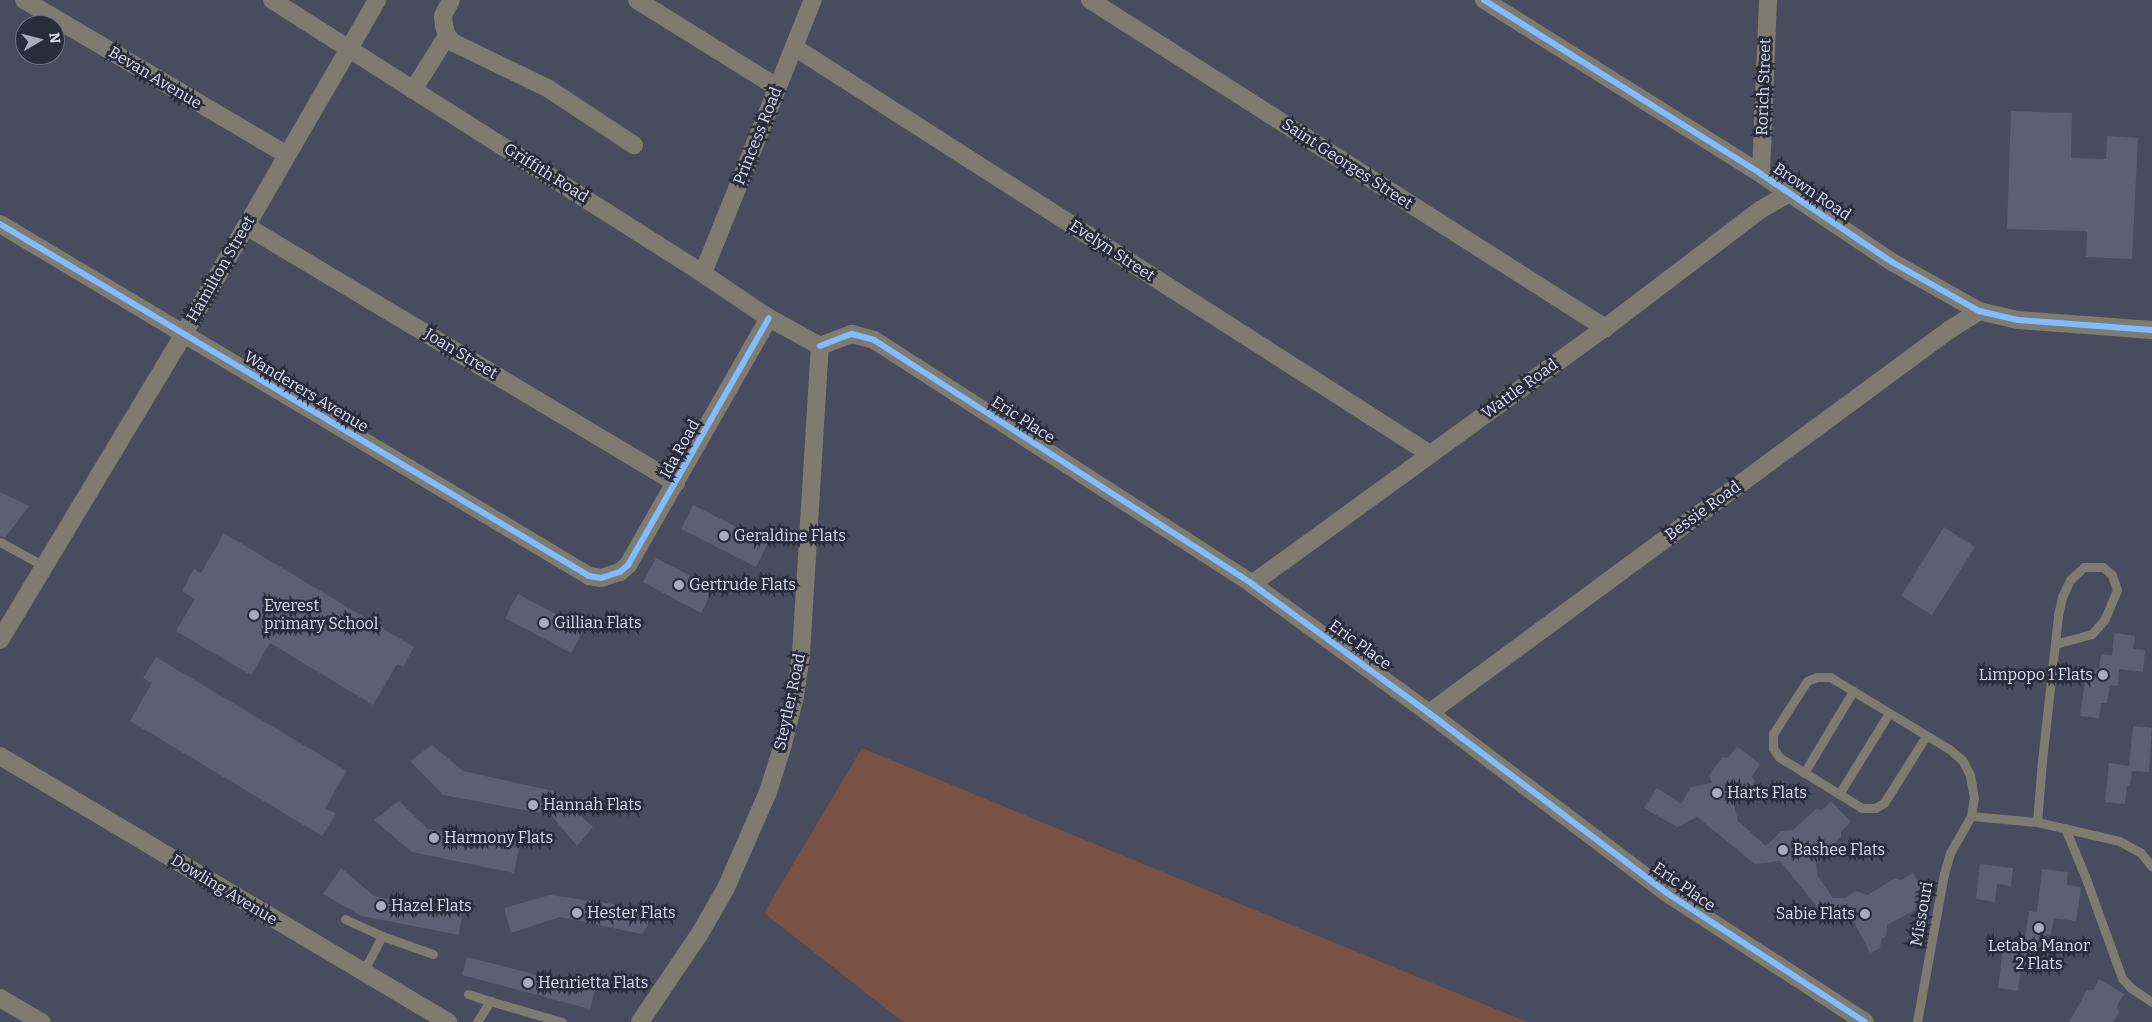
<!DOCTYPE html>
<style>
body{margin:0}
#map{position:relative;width:2152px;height:1022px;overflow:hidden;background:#494b5f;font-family:Bitter,serif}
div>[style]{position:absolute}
.green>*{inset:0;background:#795145}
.building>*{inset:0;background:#5e5f74}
.service>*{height:9px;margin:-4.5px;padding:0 4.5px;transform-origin:4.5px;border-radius:4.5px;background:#7e7b71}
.minor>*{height:18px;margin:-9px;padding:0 9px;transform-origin:9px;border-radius:9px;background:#7e7b71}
.cycleway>*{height:6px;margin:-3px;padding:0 3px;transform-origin:3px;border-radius:3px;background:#80bcff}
.dots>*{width:14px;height:14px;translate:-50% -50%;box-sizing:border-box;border:2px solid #2a2b3c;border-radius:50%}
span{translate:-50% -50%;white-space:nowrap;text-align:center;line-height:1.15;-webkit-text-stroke:5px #2a2b3c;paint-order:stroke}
.street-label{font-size:16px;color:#dcdef4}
.poi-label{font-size:16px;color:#dcdef4}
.left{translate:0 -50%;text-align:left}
.right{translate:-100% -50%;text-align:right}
.north{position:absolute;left:15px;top:15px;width:50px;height:50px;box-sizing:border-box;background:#2a2b3c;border:1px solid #717386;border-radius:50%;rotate:82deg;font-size:14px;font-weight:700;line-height:20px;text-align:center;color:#dcdef4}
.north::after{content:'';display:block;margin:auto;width:18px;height:22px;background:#a9abc0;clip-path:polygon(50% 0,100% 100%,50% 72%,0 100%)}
</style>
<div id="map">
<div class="green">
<div style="clip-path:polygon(862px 748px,1527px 1022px,903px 1022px,764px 913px)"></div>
</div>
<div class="building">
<div style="clip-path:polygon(2011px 111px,2072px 113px,2071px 158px,2106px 159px,2107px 136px,2138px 138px,2132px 259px,2086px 257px,2087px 231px,2007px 229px)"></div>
<div style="clip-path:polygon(0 492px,29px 506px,5px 538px,0 536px)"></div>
<div style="clip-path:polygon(693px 505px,768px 543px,756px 567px,681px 529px)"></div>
<div style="clip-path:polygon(1944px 527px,1975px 547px,1932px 615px,1901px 596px)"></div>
<div style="clip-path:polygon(224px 533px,414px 647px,403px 667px,397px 664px,373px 705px,270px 643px,251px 675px,176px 631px,195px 599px,182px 591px,194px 569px,201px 573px)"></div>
<div style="clip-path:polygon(656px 558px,714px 588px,701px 613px,643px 582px)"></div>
<div style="clip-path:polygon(518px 594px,584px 629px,571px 653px,505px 618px)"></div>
<div style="clip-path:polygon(2114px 633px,2135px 636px,2133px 649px,2145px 650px,2143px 672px,2119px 669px,2118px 686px,2110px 685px,2107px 703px,2101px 703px,2099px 718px,2080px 716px,2087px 668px,2099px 669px,2101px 654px,2112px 655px)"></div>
<div style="clip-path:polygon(156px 657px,347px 771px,325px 808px,336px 814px,322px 836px,130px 721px,152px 683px,143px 678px)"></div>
<div style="clip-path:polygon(2133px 726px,2152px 728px,2149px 772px,2132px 771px,2130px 786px,2127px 786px,2125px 804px,2105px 802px,2109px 763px,2129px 766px)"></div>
<div style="clip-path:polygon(432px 745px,463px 771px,553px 791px,593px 827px,577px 846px,551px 815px,443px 795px,410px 761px)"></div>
<div style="clip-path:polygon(1737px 746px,1760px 764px,1752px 776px,1755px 781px,1742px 799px,1733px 801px,1738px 821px,1766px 846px,1781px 831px,1793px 830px,1816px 809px,1822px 810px,1831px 801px,1851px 822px,1841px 832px,1841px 837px,1816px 859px,1817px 875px,1833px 898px,1845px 898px,1856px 891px,1868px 895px,1895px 878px,1901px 880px,1913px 873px,1926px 897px,1916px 903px,1915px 910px,1887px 925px,1886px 936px,1881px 940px,1880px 948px,1870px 953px,1853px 920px,1827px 919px,1780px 861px,1755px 864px,1697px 817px,1677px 827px,1644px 808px,1657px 788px,1681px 804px,1691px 787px,1712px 783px,1709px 775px,1723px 757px,1728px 758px)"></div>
<div style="clip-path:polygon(399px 801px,428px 829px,519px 848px,514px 873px,412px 852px,374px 820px)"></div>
<div style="clip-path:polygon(1980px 864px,2013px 868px,2011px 886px,1997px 884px,1995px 902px,1976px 899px)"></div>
<div style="clip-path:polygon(341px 868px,374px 896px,462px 915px,459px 935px,362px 916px,323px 894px)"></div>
<div style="clip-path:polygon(2042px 869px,2068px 872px,2067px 885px,2081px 887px,2076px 921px,2054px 918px,2051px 934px,2046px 934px,2043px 955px,2028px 952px,2025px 972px,2020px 972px,2018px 991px,1998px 988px,2003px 949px,2023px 952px,2029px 911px,2037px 912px)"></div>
<div style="clip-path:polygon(550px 895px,647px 909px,651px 920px,642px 934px,560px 917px,511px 933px,504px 908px)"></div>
<div style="clip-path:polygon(467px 957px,595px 990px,590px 1009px,462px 975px)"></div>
<div style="clip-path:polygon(2099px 979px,2124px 994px,2117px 1006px,2119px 1013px,2113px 1022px,2069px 1022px,2087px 990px,2093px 990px)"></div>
</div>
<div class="service">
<div style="left:0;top:542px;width:50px;rotate:28.6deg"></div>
<div style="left:1804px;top:773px;width:96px;rotate:-59.1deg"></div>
<div style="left:1839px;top:794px;width:95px;rotate:-58.3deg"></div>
<div style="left:1971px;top:816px;width:66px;rotate:5.2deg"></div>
<div style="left:2037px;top:822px;width:84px;rotate:13deg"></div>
<div style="left:2119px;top:841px;width:24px;rotate:28deg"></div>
<div style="left:2140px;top:852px;width:19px;rotate:51deg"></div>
<div style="left:2037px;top:822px;width:61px;rotate:-85.3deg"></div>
<div style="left:2042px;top:761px;width:147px;rotate:-83.7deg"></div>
<div style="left:2058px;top:615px;width:18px;rotate:-77deg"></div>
<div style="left:2062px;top:597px;width:19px;rotate:-65deg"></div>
<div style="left:2070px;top:580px;width:19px;rotate:-43deg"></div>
<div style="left:2084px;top:567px;width:19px"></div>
<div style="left:2103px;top:567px;width:12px;rotate:42deg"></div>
<div style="left:2112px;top:575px;width:16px;rotate:72deg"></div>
<div style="left:2117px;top:590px;width:33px;rotate:113deg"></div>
<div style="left:2104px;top:620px;width:18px;rotate:131deg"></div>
<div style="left:2092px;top:634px;width:38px;rotate:165deg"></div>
<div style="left:2065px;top:828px;width:52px;rotate:67.4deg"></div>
<div style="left:2085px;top:876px;width:109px;rotate:70.1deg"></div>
<div style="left:2122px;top:978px;width:13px;rotate:48deg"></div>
<div style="left:2131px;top:988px;width:25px;rotate:34deg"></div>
<div style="left:345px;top:919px;width:41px;rotate:24.7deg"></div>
<div style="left:363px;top:972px;width:41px;rotate:-62.2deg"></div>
<div style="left:382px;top:936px;width:54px;rotate:19.4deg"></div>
<div style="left:468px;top:994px;width:23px;rotate:18deg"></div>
<div style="left:477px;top:1022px;width:25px;rotate:-58deg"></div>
<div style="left:490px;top:1001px;width:75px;rotate:16.3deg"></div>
<div style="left:1917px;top:1022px;width:150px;rotate:-79.7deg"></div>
<div style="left:1944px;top:874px;width:22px;rotate:-74deg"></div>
<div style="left:1950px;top:853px;width:43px;rotate:-60.4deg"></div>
<div style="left:1971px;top:816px;width:18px;rotate:-81deg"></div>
<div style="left:1974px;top:798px;width:23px;rotate:-100deg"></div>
<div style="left:1970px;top:775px;width:16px;rotate:-117deg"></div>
<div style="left:1963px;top:761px;width:18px;rotate:-139deg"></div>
<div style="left:1949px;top:749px;width:139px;rotate:-148.8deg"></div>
<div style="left:1830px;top:677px;width:13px;rotate:180deg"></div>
<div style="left:1817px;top:677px;width:11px;rotate:158deg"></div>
<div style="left:1807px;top:681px;width:63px;rotate:122.7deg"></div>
<div style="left:1773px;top:734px;width:14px;rotate:90deg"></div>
<div style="left:1773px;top:748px;width:11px;rotate:56deg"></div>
<div style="left:1779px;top:757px;width:97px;rotate:31.6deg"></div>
<div style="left:1862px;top:808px;width:13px"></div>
<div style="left:1875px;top:808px;width:10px;rotate:-29deg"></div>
<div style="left:1884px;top:803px;width:79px;rotate:-57.9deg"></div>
</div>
<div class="minor">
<div style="left:24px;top:0;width:305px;rotate:30.5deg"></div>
<div style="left:272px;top:0;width:495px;rotate:32.4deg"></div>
<div style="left:690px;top:265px;width:95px;rotate:33.9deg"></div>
<div style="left:769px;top:318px;width:58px;rotate:28.8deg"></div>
<div style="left:451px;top:0;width:18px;rotate:117deg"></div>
<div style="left:443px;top:16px;width:9px;rotate:84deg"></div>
<div style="left:444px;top:25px;width:11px;rotate:75deg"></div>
<div style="left:447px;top:36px;width:10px;rotate:45deg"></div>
<div style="left:454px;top:43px;width:106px;rotate:25.8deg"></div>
<div style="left:549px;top:89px;width:102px;rotate:33.4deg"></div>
<div style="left:637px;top:0;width:165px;rotate:31.9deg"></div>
<div style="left:1090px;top:0;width:611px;rotate:32.49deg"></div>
<div style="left:1484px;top:0;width:327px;rotate:32.1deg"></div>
<div style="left:1761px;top:174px;width:158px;rotate:33.9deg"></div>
<div style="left:1892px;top:262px;width:100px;rotate:29.4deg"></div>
<div style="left:1979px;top:311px;width:40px;rotate:13deg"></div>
<div style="left:2018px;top:320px;width:134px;rotate:4.3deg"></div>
<div style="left:794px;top:47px;width:755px;rotate:32.62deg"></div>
<div style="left:413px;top:90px;width:64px;rotate:-57.8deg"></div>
<div style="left:1761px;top:174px;width:174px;rotate:-87.7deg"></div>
<div style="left:0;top:224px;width:686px;rotate:30.86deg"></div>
<div style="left:589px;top:576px;width:12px;rotate:9deg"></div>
<div style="left:601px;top:578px;width:20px;rotate:-18deg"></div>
<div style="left:620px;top:572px;width:11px;rotate:-41deg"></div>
<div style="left:628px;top:565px;width:284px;rotate:-60.3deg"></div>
<div style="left:246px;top:226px;width:501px;rotate:30.87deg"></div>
<div style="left:703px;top:273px;width:294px;rotate:-68.1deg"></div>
<div style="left:820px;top:346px;width:34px;rotate:-21deg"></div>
<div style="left:852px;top:334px;width:23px;rotate:15deg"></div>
<div style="left:874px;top:340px;width:450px;rotate:32.8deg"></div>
<div style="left:1252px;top:584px;width:219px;rotate:36.1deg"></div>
<div style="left:1429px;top:713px;width:298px;rotate:37.1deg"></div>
<div style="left:1667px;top:893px;width:236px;rotate:33.1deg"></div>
<div style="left:1252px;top:584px;width:436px;rotate:-36deg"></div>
<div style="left:1605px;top:328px;width:195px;rotate:-37.3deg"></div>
<div style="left:1760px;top:210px;width:32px;rotate:-30deg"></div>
<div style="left:0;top:640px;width:356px;rotate:-59deg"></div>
<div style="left:183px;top:335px;width:387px;rotate:-59.9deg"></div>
<div style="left:1429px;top:713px;width:646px;rotate:-36.37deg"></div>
<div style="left:1949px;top:330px;width:36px;rotate:-32deg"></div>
<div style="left:0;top:756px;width:521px;rotate:30.7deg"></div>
<div style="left:0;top:998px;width:48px;rotate:30.3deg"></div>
<div style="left:640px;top:1022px;width:105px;rotate:-55.9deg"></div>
<div style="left:699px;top:935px;width:54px;rotate:-60.1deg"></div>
<div style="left:726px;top:888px;width:105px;rotate:-66.4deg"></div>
<div style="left:768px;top:792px;width:50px;rotate:-72.6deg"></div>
<div style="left:783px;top:744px;width:49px;rotate:-76deg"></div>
<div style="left:795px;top:696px;width:42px;rotate:-81.9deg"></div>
<div style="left:801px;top:654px;width:309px;rotate:-86.5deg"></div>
</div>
<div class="cycleway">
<div style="left:1484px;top:0;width:327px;rotate:32.1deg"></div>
<div style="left:1761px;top:174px;width:158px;rotate:33.9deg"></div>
<div style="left:1892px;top:262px;width:100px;rotate:29.4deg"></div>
<div style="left:1979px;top:311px;width:40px;rotate:13deg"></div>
<div style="left:2018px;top:320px;width:134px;rotate:4.3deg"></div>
<div style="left:0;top:224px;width:686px;rotate:30.86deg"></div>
<div style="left:589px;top:576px;width:12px;rotate:9deg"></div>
<div style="left:601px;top:578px;width:20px;rotate:-18deg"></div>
<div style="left:620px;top:572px;width:11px;rotate:-41deg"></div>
<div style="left:628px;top:565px;width:284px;rotate:-60.3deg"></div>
<div style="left:820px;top:346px;width:34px;rotate:-21deg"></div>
<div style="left:852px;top:334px;width:23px;rotate:15deg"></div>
<div style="left:874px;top:340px;width:450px;rotate:32.8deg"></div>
<div style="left:1252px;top:584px;width:219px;rotate:36.1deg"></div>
<div style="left:1429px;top:713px;width:298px;rotate:37.1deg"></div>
<div style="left:1667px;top:893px;width:236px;rotate:33.1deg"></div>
</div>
<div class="dots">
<div style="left:724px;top:536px;background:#a9abc0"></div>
<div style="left:679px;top:585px;background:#a9abc0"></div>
<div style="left:254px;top:615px;background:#a9abc0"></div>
<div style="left:544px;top:623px;background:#a9abc0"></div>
<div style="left:2103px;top:675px;background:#a9abc0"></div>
<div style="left:1717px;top:793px;background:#a9abc0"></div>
<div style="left:533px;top:805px;background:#a9abc0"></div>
<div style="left:434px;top:838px;background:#a9abc0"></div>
<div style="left:1783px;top:850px;background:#a9abc0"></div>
<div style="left:381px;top:906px;background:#a9abc0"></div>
<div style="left:577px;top:913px;background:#a9abc0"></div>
<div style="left:1865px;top:914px;background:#a9abc0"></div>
<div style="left:2039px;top:928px;background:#a9abc0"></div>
<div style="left:528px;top:983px;background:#a9abc0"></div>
</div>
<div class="street-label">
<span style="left:155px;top:78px;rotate:31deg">Bevan Avenue</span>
<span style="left:1764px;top:87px;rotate:-88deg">Rorich Street</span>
<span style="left:758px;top:136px;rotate:-68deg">Princess Road</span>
<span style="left:1347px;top:164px;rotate:33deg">Saint Georges Street</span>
<span style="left:546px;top:173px;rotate:32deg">Griffith Road</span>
<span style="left:1812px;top:192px;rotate:34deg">Brown Road</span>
<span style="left:1112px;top:251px;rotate:33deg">Evelyn Street</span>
<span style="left:221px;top:269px;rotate:-60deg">Hamilton Street</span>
<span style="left:461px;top:354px;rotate:31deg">Joan Street</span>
<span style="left:1520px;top:389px;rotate:-36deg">Wattle Road</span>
<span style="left:306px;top:392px;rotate:31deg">Wanderers Avenue</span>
<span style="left:1023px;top:420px;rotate:33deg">Eric Place</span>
<span style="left:680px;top:449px;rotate:-61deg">Ida Road</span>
<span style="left:1703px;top:511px;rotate:-36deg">Bessie Road</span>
<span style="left:1360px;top:645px;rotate:36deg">Eric Place</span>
<span style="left:790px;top:702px;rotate:-78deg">Steytler Road</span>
<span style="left:1684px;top:887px;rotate:35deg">Eric Place</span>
<span style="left:224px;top:890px;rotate:31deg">Dowling Avenue</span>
<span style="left:1922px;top:914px;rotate:-80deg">Missouri</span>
</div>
<div class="poi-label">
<span class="left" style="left:734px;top:536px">Geraldine Flats</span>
<span class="left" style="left:689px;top:585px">Gertrude Flats</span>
<span class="left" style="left:264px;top:615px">Everest<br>primary School</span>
<span class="left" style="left:554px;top:623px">Gillian Flats</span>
<span class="right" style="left:2093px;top:675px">Limpopo 1 Flats</span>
<span class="left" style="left:1727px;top:793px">Harts Flats</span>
<span class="left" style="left:543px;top:805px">Hannah Flats</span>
<span class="left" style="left:444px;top:838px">Harmony Flats</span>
<span class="left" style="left:1793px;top:850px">Bashee Flats</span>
<span class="left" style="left:391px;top:906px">Hazel Flats</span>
<span class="left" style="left:587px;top:913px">Hester Flats</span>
<span class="right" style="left:1855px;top:914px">Sabie Flats</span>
<span style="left:2039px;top:955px">Letaba Manor<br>2 Flats</span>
<span class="left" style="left:538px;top:983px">Henrietta Flats</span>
</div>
<div class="north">N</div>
</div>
